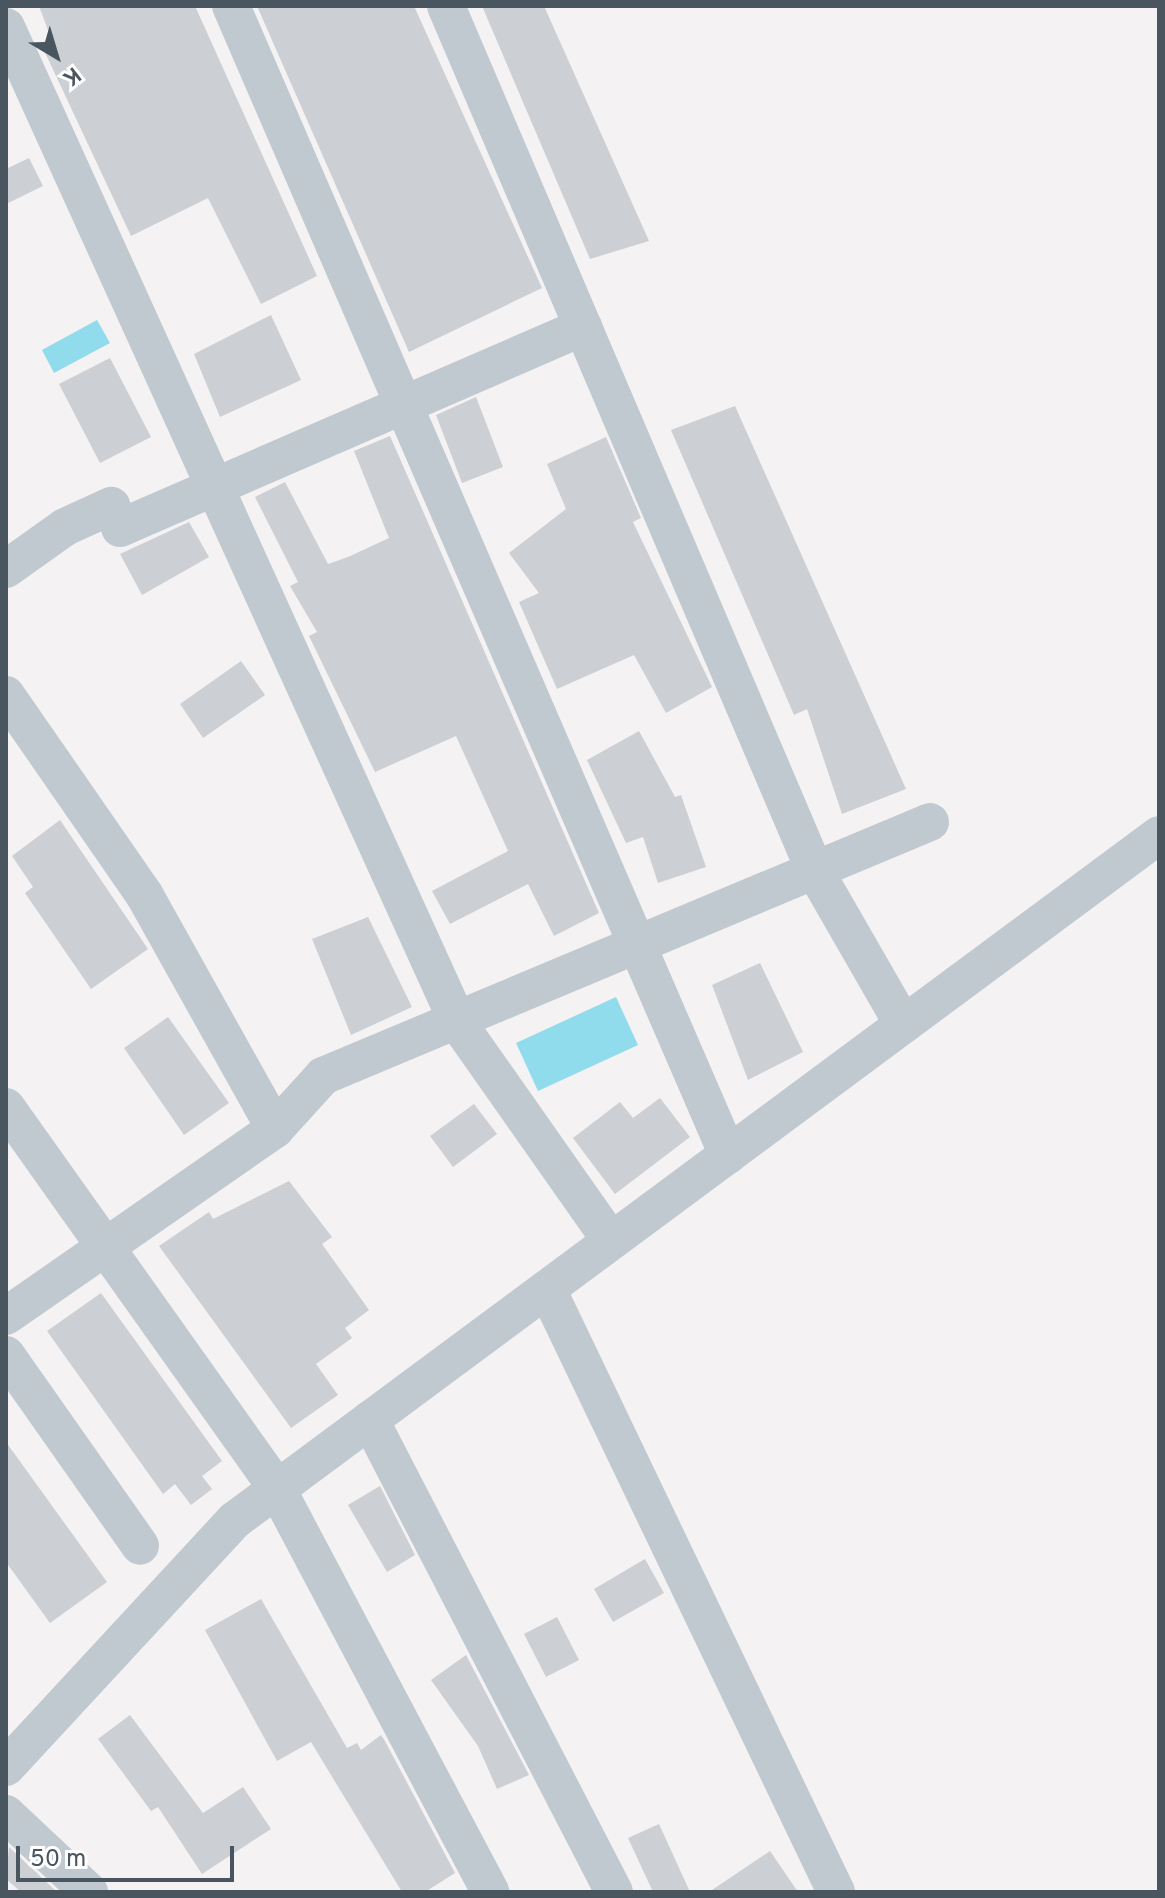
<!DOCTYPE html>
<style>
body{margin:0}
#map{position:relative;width:1165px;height:1898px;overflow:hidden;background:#f4f2f2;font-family:Overpass,sans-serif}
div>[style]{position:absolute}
.water>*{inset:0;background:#90dbec}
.building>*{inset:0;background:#cccfd4}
.minor>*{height:38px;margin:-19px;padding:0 19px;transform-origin:19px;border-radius:19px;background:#c0c9d0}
span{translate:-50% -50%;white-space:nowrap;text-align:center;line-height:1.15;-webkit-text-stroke:8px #fff;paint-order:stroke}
.frame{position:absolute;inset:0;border:8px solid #4a565f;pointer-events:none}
.north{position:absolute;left:16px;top:16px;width:80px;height:80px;-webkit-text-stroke:6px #fff;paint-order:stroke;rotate:142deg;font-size:22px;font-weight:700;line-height:32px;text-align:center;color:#4a565f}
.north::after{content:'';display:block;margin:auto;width:28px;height:36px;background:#4a565f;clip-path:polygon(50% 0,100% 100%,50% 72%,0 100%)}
.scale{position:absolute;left:16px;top:1846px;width:218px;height:36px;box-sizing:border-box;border:4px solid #4a565f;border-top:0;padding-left:10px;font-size:24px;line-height:28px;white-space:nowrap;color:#4a565f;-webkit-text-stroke:6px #fff;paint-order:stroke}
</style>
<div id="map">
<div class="water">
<div style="clip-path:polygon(97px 320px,110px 343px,54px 373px,42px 350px)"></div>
<div style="clip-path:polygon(616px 997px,638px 1045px,538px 1091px,516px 1043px)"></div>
</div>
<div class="building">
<div style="clip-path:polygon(39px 6px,195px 6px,317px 276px,261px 304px,208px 198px,131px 236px,42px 46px,52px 41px)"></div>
<div style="clip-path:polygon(257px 6px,414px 6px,542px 288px,409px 352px)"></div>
<div style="clip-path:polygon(482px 6px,544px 6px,649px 241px,590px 259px)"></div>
<div style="clip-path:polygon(29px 158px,43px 186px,6px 204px,6px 169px)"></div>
<div style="clip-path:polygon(271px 315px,301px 380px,220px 417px,194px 354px)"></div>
<div style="clip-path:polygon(110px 358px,151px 437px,100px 463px,59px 384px)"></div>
<div style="clip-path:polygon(476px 397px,503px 467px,462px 483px,436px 415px)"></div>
<div style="clip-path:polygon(735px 406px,906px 789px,842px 814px,807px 709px,794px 715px,671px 430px)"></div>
<div style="clip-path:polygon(390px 436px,599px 913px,554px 936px,528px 884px,450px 924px,432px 891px,508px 851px,456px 736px,375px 772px,309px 636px,317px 632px,290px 586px,298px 582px,255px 497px,285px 482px,328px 564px,348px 557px,389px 538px,354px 451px)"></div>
<div style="clip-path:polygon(606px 437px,641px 518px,633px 522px,712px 687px,666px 713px,634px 655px,557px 689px,519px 602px,539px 593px,509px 553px,566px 509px,547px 464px)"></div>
<div style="clip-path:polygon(189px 522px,209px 557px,142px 595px,120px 554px)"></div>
<div style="clip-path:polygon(241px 661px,265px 695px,203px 738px,180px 704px)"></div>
<div style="clip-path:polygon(639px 731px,675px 797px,681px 795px,706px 867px,658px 883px,643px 837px,626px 843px,587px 760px)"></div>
<div style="clip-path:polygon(60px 820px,148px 949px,91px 989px,25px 893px,33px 887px,12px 856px)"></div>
<div style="clip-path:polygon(368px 917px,412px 1007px,351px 1035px,312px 939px)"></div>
<div style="clip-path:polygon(760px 963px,803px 1052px,748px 1080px,712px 985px)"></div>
<div style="clip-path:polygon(168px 1017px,229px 1103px,184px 1135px,124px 1048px)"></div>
<div style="clip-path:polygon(660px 1098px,690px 1137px,615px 1194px,573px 1138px,620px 1102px,633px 1118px)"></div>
<div style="clip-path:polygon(474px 1104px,497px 1134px,453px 1167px,430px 1136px)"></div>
<div style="clip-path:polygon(289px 1181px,332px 1237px,322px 1244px,369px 1310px,345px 1328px,352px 1338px,316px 1364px,338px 1395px,291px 1428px,159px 1246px,209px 1212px,213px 1219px)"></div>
<div style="clip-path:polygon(101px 1293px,222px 1461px,202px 1476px,212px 1489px,191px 1505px,175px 1484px,163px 1494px,47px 1331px)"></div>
<div style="clip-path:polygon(6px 1442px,107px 1582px,50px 1623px,6px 1562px)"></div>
<div style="clip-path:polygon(380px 1486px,415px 1555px,387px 1572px,348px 1505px)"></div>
<div style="clip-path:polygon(645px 1559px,664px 1593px,613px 1622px,594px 1589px)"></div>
<div style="clip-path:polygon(261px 1599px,347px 1748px,357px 1743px,361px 1750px,381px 1735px,385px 1741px,455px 1873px,425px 1892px,402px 1892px,311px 1742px,277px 1761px,205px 1630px)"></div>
<div style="clip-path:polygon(557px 1617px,579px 1660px,546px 1677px,524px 1634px)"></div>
<div style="clip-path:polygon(466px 1655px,529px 1775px,497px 1789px,478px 1746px,431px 1680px)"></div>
<div style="clip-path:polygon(130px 1715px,203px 1813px,243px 1787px,271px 1829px,202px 1874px,158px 1807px,151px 1811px,98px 1739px)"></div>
<div style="clip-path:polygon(659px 1824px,690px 1892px,653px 1892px,628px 1838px)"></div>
<div style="clip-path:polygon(9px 1847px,57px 1892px,21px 1892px,6px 1879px)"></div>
<div style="clip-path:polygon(770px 1851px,798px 1892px,709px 1892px)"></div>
</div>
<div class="minor">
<div style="left:231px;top:6px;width:1252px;rotate:66.61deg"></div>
<div style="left:446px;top:6px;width:940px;rotate:66.9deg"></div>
<div style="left:815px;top:871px;width:177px;rotate:60.1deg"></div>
<div style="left:6px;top:27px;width:1094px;rotate:65.59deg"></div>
<div style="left:458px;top:1023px;width:266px;rotate:54.9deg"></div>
<div style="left:120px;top:528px;width:505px;rotate:-23.47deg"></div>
<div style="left:6px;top:569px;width:72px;rotate:-35.4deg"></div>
<div style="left:65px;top:527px;width:51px;rotate:-24.5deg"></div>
<div style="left:6px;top:695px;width:244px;rotate:55.3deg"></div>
<div style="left:145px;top:896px;width:267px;rotate:60.8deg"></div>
<div style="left:275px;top:1129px;width:72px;rotate:-47.8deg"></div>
<div style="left:323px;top:1076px;width:658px;rotate:-22.71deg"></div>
<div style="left:6px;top:1107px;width:468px;rotate:54.6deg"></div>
<div style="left:277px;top:1489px;width:456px;rotate:62.1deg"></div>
<div style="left:547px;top:1289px;width:669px;rotate:64.39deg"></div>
<div style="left:6px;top:1316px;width:328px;rotate:-34.8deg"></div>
<div style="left:6px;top:1355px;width:233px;rotate:54.9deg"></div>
<div style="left:370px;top:1420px;width:531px;rotate:62.66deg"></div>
<div style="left:6px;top:1767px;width:337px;rotate:-47.2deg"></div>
<div style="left:235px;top:1520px;width:1150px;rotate:-36.55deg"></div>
<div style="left:6px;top:1814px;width:114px;rotate:43.2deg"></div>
</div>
<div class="frame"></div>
<div class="north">K</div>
<div class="scale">50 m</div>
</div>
